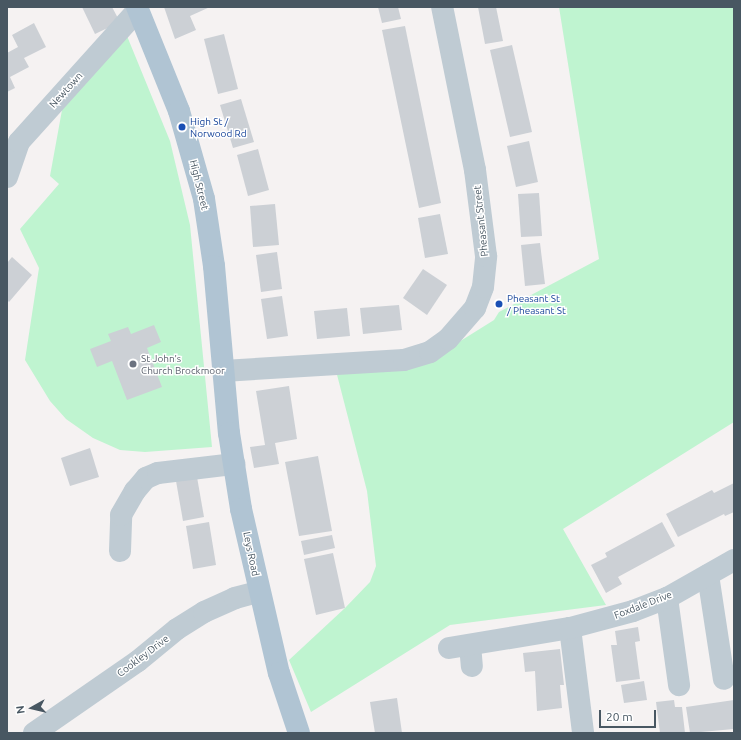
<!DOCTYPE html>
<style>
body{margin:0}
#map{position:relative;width:741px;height:740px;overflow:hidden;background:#f5f2f2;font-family:Ubuntu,sans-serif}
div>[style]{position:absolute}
.green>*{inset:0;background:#bff4d0}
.building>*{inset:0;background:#ccd0d5}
.minor>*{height:22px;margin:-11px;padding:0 11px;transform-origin:11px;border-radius:11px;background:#bfcbd3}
.major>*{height:22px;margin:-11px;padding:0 11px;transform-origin:11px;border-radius:11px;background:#b0c4d3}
.dots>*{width:11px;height:11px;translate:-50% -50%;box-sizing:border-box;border:2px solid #fff;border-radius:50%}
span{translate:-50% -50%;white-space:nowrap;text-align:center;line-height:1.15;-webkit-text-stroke:3px #fff;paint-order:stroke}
.street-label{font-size:10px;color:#485762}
.transit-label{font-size:10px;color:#164399}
.left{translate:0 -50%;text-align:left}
.worship-label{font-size:10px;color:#5b616d}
.frame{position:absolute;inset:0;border:8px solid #485762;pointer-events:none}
.north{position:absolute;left:12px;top:688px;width:40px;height:40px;-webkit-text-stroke:3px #fff;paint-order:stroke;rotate:262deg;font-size:11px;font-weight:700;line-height:16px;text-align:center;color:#485762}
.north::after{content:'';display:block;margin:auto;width:14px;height:18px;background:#485762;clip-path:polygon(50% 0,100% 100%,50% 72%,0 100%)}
.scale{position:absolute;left:599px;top:710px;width:57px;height:18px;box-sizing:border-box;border:2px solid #485762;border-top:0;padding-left:5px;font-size:12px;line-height:14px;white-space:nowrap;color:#485762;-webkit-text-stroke:3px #fff;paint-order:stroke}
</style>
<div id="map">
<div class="green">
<div style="clip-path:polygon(559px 7px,734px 7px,734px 422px,563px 529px,606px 605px,450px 625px,311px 712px,289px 660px,345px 608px,370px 582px,376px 566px,367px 491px,335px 367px,438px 355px,494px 320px,499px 312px,599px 259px)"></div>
<div style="clip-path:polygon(127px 36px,170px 141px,190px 225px,212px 447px,145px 452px,120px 450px,93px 438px,66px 419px,50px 401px,25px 360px,39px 268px,20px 229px,59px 184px,50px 176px,62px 110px)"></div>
</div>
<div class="building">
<div style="clip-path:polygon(82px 7px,112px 7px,120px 22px,95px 34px)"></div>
<div style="clip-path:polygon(164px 7px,210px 7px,190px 16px,196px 30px,175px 39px)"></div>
<div style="clip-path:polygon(378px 7px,398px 7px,401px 19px,382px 23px)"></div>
<div style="clip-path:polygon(478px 7px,496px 7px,503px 41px,485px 44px)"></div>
<div style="clip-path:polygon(34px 23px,46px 47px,24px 58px,29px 67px,10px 77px,15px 88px,7px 92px,7px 53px,18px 47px,12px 35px)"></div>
<div style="clip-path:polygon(405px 26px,441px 203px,419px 208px,382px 30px)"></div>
<div style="clip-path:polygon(224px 34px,238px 89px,218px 94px,204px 39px)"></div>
<div style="clip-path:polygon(512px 45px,532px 132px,510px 137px,490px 50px)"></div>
<div style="clip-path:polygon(241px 99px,254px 142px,233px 148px,220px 105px)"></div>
<div style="clip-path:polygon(529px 141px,538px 182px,516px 187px,507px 146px)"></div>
<div style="clip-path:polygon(258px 149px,269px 190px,248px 196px,237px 155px)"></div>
<div style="clip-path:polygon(539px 193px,542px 236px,521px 237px,518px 194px)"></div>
<div style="clip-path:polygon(275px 204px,279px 245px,253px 247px,250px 206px)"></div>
<div style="clip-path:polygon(440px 214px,448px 254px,425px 258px,418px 218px)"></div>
<div style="clip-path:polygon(540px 243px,545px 284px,525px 286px,521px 245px)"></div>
<div style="clip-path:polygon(277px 252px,282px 289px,261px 292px,256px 255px)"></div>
<div style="clip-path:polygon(12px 257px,32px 275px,9px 302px,7px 300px,7px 263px)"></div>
<div style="clip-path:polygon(423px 269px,447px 285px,427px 315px,403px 298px)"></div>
<div style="clip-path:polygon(282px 296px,288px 336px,267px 339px,261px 299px)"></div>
<div style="clip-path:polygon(399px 305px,402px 330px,363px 334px,360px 308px)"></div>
<div style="clip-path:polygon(347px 308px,350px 336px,317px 339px,314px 311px)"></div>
<div style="clip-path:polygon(154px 325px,161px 342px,147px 348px,162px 387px,127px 400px,112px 361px,97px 367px,90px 349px,111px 341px,108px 334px,128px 327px,131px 334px)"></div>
<div style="clip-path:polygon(289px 386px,297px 439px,275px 443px,279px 464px,254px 468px,250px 447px,265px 445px,256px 391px)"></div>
<div style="clip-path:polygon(90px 448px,99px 477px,70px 486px,61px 458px)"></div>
<div style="clip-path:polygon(318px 456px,332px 531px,299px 536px,285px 462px)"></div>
<div style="clip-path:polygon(197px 477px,204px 517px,183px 521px,176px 481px)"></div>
<div style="clip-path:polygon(734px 483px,734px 512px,725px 516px,724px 514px,678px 537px,666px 514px,712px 490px,714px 493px)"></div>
<div style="clip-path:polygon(209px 522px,216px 565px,193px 569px,186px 526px)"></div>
<div style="clip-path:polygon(662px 522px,675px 546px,618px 577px,622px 584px,606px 593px,591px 565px,607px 557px,605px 553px)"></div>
<div style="clip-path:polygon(332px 535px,335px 548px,304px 555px,301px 541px)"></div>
<div style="clip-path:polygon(333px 553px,345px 608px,316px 615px,304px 559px)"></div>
<div style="clip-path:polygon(638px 627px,640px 641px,635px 642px,640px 679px,616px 682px,611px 645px,617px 645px,615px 631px)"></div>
<div style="clip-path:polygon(560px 649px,564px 685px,560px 685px,562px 708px,537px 711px,535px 671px,525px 672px,523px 653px)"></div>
<div style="clip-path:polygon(644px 681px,647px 700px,624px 703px,621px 685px)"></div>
<div style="clip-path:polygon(397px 698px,402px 733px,375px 733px,370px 702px)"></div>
<div style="clip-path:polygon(674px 700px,675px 707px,682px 707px,685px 733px,660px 733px,656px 702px)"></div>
<div style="clip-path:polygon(734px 700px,734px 729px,690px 733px,686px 707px)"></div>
</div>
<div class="minor">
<div style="left:7px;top:177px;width:37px;rotate:-71deg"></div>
<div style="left:19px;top:142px;width:178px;rotate:-48deg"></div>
<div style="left:223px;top:371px;width:181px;rotate:-3.5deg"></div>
<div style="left:404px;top:360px;width:27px;rotate:-17deg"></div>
<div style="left:430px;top:352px;width:22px;rotate:-36deg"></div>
<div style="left:448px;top:339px;width:41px;rotate:-48.9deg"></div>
<div style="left:475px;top:308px;width:22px;rotate:-69deg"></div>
<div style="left:483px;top:287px;width:31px;rotate:-84deg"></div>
<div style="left:486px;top:256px;width:87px;rotate:-97.3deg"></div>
<div style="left:475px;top:170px;width:166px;rotate:-101.4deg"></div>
<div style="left:120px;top:551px;width:36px;rotate:-88deg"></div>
<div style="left:121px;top:515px;width:28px;rotate:-60deg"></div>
<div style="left:135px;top:491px;width:17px;rotate:-50deg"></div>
<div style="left:146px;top:478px;width:13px;rotate:-23deg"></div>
<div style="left:158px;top:473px;width:77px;rotate:-6.8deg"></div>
<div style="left:708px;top:575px;width:105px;rotate:81.3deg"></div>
<div style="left:667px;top:598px;width:88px;rotate:82.1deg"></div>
<div style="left:570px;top:628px;width:106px;rotate:82.9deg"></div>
<div style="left:470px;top:645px;width:21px;rotate:85deg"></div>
<div style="left:449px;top:648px;width:123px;rotate:-9.4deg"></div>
<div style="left:570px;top:628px;width:65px;rotate:-15.1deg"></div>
<div style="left:633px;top:611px;width:36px;rotate:-21deg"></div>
<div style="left:667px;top:598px;width:77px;rotate:-29.6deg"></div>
<div style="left:34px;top:733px;width:126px;rotate:-34.7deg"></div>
<div style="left:138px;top:661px;width:50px;rotate:-39.4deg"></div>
<div style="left:177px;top:629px;width:32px;rotate:-32deg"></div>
<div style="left:204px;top:612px;width:34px;rotate:-24deg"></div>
<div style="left:235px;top:598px;width:24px;rotate:-15deg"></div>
</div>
<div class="major">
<div style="left:137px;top:7px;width:112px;rotate:68deg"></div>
<div style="left:179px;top:111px;width:91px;rotate:74.1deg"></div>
<div style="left:204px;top:199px;width:68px;rotate:81.5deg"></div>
<div style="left:214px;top:266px;width:168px;rotate:84.9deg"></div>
<div style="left:229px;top:433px;width:77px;rotate:81deg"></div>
<div style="left:241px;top:509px;width:168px;rotate:77deg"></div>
<div style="left:279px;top:673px;width:63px;rotate:71.6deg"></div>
</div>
<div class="dots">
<div style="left:182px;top:127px;background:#1a4fb4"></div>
<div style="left:499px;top:304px;background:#1a4fb4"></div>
<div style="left:133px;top:364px;background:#6b7280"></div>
</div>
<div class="street-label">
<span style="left:66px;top:90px;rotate:-48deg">Newtown</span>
<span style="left:199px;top:185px;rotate:76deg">High Street</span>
<span style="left:481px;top:221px;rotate:-96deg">Pheasant Street</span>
<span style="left:251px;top:554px;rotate:78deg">Leys Road</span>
<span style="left:643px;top:605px;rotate:-21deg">Foxdale Drive</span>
<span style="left:143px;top:656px;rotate:-37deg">Cookley Drive</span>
</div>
<div class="transit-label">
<span class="left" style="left:190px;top:127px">High St /<br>Norwood Rd</span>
<span class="left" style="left:507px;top:304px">Pheasant St<br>/ Pheasant St</span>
</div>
<div class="worship-label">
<span class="left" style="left:141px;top:364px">St John's<br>Church Brockmoor</span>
</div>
<div class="frame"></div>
<div class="north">N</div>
<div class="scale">20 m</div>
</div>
